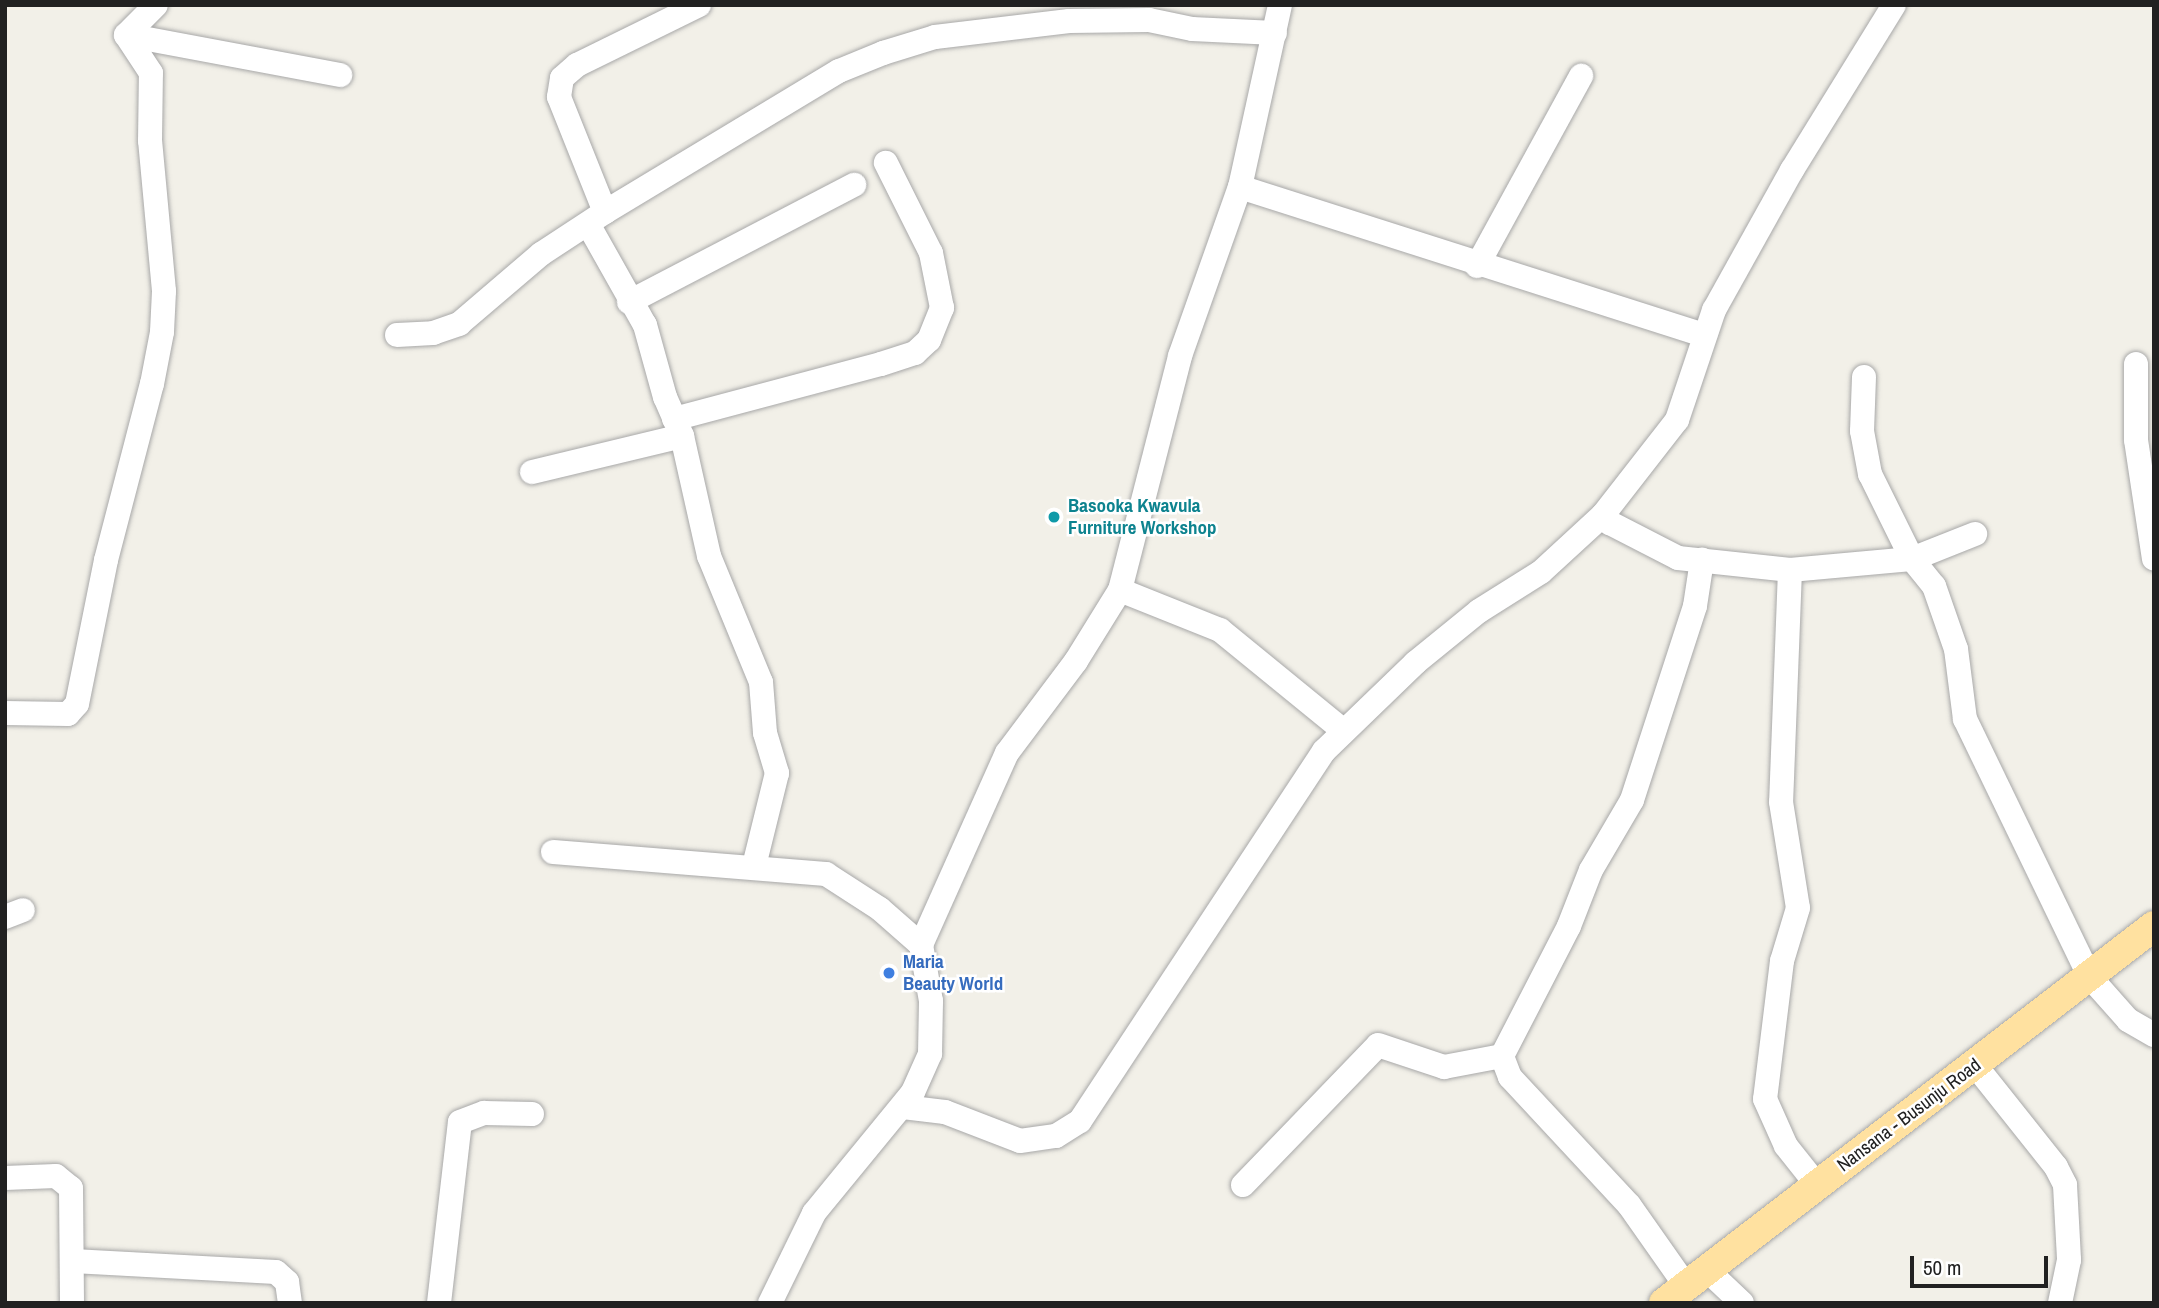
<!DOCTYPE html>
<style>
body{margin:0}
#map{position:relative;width:2159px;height:1308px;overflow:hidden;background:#f2f0e8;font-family:"Archivo Narrow",sans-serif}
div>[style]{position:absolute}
.roads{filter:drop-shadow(0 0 2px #a8a8a8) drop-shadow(0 0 2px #a8a8a8)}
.minor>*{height:24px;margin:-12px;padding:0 12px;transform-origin:12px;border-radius:12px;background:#fff}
.major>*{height:30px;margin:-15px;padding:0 15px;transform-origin:15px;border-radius:15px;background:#ffe1a0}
.dots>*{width:19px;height:19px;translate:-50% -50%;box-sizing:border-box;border:4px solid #fff;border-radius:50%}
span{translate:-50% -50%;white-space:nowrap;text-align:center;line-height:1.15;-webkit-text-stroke:5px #fff;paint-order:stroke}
.culture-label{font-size:19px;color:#0d838f;font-weight:700}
.left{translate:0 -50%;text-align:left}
.shop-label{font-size:19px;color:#366cbe;font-weight:700}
.street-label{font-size:19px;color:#212121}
.frame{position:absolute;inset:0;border:7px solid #212121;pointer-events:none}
.scale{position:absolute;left:1910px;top:1256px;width:138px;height:32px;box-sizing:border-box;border:4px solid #212121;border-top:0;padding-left:9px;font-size:21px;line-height:24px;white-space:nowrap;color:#212121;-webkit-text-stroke:5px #fff;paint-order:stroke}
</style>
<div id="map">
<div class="roads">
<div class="minor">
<div style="left:1894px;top:5px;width:194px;rotate:121.7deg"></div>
<div style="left:1792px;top:170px;width:160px;rotate:119.1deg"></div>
<div style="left:1714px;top:310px;width:116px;rotate:108.6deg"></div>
<div style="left:1677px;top:420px;width:120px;rotate:127.9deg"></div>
<div style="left:1603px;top:515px;width:11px;rotate:49deg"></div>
<div style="left:1610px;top:523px;width:76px;rotate:27.2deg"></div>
<div style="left:1678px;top:558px;width:113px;rotate:6.1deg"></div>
<div style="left:1790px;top:570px;width:122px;rotate:-5.2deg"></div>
<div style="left:1912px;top:559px;width:68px;rotate:-21.6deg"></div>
<div style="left:126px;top:35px;width:218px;rotate:10.6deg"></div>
<div style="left:1240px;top:187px;width:487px;rotate:17.7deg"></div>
<div style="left:605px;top:212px;width:124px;rotate:-111.8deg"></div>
<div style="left:559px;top:97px;width:19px;rotate:-81deg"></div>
<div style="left:562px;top:78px;width:20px;rotate:-41deg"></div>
<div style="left:577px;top:65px;width:136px;rotate:-26.2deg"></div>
<div style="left:588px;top:224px;width:116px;rotate:60.6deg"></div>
<div style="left:645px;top:325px;width:75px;rotate:74.5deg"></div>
<div style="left:665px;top:397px;width:43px;rotate:66.4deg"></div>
<div style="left:682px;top:436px;width:123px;rotate:77.3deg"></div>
<div style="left:709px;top:556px;width:136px;rotate:67.6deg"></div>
<div style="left:761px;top:682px;width:51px;rotate:85.5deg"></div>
<div style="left:765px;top:733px;width:42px;rotate:73.3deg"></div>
<div style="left:777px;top:773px;width:96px;rotate:103.9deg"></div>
<div style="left:1477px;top:266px;width:217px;rotate:-61.3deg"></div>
<div style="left:629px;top:302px;width:254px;rotate:-27.5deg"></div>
<div style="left:397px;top:335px;width:36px;rotate:-3deg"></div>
<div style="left:433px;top:333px;width:28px;rotate:-19deg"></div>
<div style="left:459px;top:324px;width:108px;rotate:-40.5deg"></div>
<div style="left:541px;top:254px;width:77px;rotate:-33.3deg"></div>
<div style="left:605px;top:212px;width:273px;rotate:-31.1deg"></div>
<div style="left:839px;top:71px;width:48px;rotate:-22.2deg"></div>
<div style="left:883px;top:53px;width:54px;rotate:-17.1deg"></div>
<div style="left:935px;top:37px;width:135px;rotate:-6.8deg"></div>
<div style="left:1069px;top:21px;width:80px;rotate:-0.7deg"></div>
<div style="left:1149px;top:20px;width:44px;rotate:11.8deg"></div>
<div style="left:1192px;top:29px;width:83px;rotate:2.8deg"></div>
<div style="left:2136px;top:364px;width:76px;rotate:90deg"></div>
<div style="left:2136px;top:440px;width:120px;rotate:81.4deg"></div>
<div style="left:1864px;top:377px;width:54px;rotate:92.1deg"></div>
<div style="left:1862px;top:431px;width:44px;rotate:79.5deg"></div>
<div style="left:1870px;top:474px;width:95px;rotate:63.7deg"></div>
<div style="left:1912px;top:559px;width:35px;rotate:51deg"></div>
<div style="left:1934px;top:586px;width:67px;rotate:70.8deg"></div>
<div style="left:1956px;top:649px;width:71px;rotate:82.7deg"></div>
<div style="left:1965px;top:719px;width:285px;rotate:64.2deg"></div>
<div style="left:2089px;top:976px;width:59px;rotate:48.4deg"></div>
<div style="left:2128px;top:1020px;width:30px;rotate:30deg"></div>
<div style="left:674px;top:419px;width:214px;rotate:-14.9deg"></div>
<div style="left:881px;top:364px;width:36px;rotate:-18deg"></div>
<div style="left:915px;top:353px;width:19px;rotate:-43deg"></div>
<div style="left:929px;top:340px;width:35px;rotate:-68deg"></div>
<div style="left:942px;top:308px;width:56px;rotate:-101.3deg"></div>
<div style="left:931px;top:253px;width:101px;rotate:-116.6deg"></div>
<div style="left:532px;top:472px;width:154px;rotate:-13.5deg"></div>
<div style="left:1790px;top:570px;width:232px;rotate:92.2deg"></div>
<div style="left:1781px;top:802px;width:107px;rotate:80.9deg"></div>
<div style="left:1798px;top:908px;width:55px;rotate:106.8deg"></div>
<div style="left:1782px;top:961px;width:139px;rotate:97deg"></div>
<div style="left:1765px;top:1099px;width:51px;rotate:65.9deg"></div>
<div style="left:1786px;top:1146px;width:50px;rotate:51.5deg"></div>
<div style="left:1120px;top:590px;width:108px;rotate:21.8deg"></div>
<div style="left:1220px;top:630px;width:160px;rotate:39.2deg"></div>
<div style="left:5px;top:713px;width:63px;rotate:0.9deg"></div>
<div style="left:68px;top:714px;width:13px;rotate:-48deg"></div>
<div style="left:77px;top:704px;width:147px;rotate:-78.6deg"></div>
<div style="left:106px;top:560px;width:182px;rotate:-75.4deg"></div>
<div style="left:152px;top:384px;width:53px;rotate:-79.1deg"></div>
<div style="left:162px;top:332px;width:41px;rotate:-87.2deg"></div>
<div style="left:164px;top:291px;width:151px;rotate:-95.3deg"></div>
<div style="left:150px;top:141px;width:68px;rotate:-89.2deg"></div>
<div style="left:151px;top:73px;width:45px;rotate:-123.3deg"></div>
<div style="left:126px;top:35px;width:42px;rotate:-45deg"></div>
<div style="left:553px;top:852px;width:274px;rotate:4.6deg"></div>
<div style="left:826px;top:874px;width:64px;rotate:32.9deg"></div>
<div style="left:880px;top:909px;width:55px;rotate:41.3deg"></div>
<div style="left:5px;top:917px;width:19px;rotate:-21deg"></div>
<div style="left:1975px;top:1065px;width:130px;rotate:51.5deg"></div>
<div style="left:2056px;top:1167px;width:20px;rotate:63deg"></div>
<div style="left:2065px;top:1185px;width:75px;rotate:86.9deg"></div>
<div style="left:2069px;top:1260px;width:44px;rotate:101.8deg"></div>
<div style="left:903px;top:1107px;width:42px;rotate:6.8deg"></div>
<div style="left:945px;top:1112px;width:80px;rotate:21.1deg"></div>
<div style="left:1020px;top:1141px;width:36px;rotate:-8deg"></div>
<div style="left:1056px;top:1136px;width:28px;rotate:-32deg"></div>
<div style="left:1080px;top:1121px;width:443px;rotate:-56.6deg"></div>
<div style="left:1324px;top:751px;width:127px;rotate:-44deg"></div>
<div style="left:1415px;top:663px;width:82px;rotate:-39.1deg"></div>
<div style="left:1479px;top:611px;width:73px;rotate:-32.2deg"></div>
<div style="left:1541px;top:572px;width:84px;rotate:-42.6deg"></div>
<div style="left:5px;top:1178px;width:51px;rotate:-2.2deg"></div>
<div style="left:56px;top:1176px;width:19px;rotate:39deg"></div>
<div style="left:71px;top:1188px;width:115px;rotate:89.5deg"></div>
<div style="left:1243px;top:1185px;width:194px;rotate:-46deg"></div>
<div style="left:1378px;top:1045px;width:70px;rotate:18.4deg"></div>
<div style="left:1444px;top:1067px;width:59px;rotate:-10.7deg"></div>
<div style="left:73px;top:1261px;width:203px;rotate:3.1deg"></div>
<div style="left:276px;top:1272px;width:15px;rotate:42deg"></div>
<div style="left:287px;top:1282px;width:21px;rotate:82deg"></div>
<div style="left:1707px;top:1270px;width:48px;rotate:43.3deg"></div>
<div style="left:1686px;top:1286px;width:99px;rotate:-125.1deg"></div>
<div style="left:1629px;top:1205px;width:175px;rotate:-132.9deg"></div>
<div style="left:1510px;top:1077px;width:22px;rotate:-111deg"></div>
<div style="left:1502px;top:1056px;width:146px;rotate:-62.7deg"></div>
<div style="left:1569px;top:926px;width:60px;rotate:-68.6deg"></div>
<div style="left:1591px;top:870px;width:81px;rotate:-59.6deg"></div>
<div style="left:1632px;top:800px;width:204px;rotate:-72deg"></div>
<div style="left:1695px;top:606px;width:47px;rotate:-81.3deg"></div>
<div style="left:439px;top:1303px;width:182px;rotate:-83.4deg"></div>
<div style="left:460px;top:1122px;width:26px;rotate:-21deg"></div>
<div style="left:484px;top:1113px;width:48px;rotate:1.2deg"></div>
<div style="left:770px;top:1303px;width:100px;rotate:-63.9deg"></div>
<div style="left:814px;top:1213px;width:156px;rotate:-50.7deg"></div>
<div style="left:913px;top:1092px;width:42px;rotate:-65.9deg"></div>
<div style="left:930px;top:1054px;width:53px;rotate:-88.9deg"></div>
<div style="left:931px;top:1001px;width:57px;rotate:-100.1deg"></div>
<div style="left:921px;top:945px;width:210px;rotate:-65.9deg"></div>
<div style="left:1007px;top:753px;width:115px;rotate:-53.1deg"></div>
<div style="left:1076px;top:661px;width:84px;rotate:-58.2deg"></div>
<div style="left:1120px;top:590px;width:242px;rotate:-75.6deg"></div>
<div style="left:1180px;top:356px;width:179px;rotate:-70.5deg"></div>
<div style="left:1240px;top:187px;width:186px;rotate:-77.6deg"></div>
</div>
<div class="major">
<div style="left:1664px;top:1303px;width:618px;rotate:-37.57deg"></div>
</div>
</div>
<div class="dots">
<div style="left:1054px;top:517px;background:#0f9aa8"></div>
<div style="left:889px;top:973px;background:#3f7fe0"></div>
</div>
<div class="culture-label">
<span class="left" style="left:1068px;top:517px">Basooka Kwavula<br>Furniture Workshop</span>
</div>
<div class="shop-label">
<span class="left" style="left:903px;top:973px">Maria<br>Beauty World</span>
</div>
<div class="street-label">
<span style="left:1909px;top:1115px;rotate:-37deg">Nansana - Busunju Road</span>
</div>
<div class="frame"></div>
<div class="scale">50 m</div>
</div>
